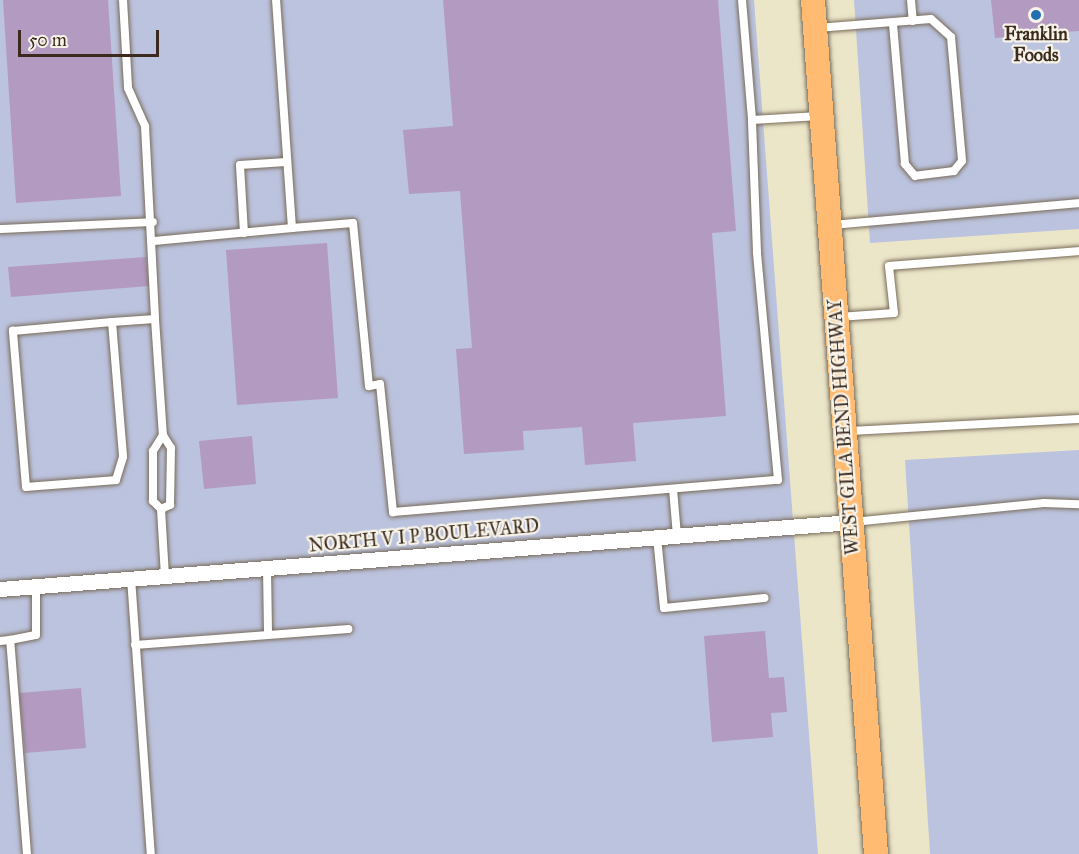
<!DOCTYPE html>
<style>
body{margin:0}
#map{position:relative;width:1079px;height:854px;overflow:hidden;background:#ece6c9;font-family:"IM FELL Great Primer",serif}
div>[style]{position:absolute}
.industrial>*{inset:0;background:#bcc3de}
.building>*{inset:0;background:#b39ac1}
.roads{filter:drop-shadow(0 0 2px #796c5a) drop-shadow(0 0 2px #796c5a)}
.service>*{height:8px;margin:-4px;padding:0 4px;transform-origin:4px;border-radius:4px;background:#fff}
.minor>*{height:15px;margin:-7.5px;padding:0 7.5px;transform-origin:7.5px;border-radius:7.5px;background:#fff}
.primary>*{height:24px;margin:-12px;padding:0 12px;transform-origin:12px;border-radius:12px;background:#ffbb71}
.dots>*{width:16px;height:16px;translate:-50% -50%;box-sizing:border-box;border:3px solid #f7f3e8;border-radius:50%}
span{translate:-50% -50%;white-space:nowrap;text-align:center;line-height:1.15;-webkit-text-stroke:4.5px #f7f3e8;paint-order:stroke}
.poi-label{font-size:18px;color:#3b2a1e;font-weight:700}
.street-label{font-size:18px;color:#3b2a1e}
.scale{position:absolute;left:18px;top:30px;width:141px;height:27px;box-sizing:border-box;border:3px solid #3b2a1e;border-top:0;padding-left:8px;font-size:18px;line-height:21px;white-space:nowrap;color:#3b2a1e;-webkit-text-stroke:4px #f7f3e8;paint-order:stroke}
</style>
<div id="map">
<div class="industrial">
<div style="clip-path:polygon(0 0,754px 0,818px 854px,0 854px)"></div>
<div style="clip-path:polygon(854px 0,1079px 0,1079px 229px,870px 243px)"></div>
<div style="clip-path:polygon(1079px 450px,1079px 854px,930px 854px,905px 460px)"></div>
</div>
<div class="building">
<div style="clip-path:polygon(3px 0,108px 0,121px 196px,16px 203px)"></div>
<div style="clip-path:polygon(443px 0,718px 0,736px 231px,712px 233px,726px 416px,633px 423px,636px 461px,585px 465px,582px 427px,523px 431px,524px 450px,464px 454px,456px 349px,472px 348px,460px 191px,409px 194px,403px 130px,453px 126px)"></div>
<div style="clip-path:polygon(991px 0,1079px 0,1079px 31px,995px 38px)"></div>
<div style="clip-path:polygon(327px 243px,338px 398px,237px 405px,226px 250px)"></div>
<div style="clip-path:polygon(146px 257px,149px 286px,11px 297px,8px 267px)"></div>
<div style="clip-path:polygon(252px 436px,256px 484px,204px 489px,199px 441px)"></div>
<div style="clip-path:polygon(765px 631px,769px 678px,784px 677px,787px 712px,771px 713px,773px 737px,712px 742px,704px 636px)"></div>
<div style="clip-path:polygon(81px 688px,86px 748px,25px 753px,19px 693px)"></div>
</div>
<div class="roads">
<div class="service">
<div style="left:123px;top:0;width:88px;rotate:86.7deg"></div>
<div style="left:128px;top:88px;width:42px;rotate:65.9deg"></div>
<div style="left:145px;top:126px;width:193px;rotate:87deg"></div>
<div style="left:742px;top:0;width:120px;rotate:85.2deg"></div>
<div style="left:752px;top:120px;width:67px;rotate:-3.4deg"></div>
<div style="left:911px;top:0;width:21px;rotate:85deg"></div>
<div style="left:817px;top:28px;width:114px;rotate:-4.5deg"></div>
<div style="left:931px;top:19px;width:27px;rotate:42deg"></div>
<div style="left:951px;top:37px;width:124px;rotate:84.9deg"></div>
<div style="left:962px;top:161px;width:13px;rotate:129deg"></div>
<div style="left:954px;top:171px;width:39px;rotate:173deg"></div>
<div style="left:915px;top:176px;width:16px;rotate:-130deg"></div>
<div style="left:905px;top:164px;width:142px;rotate:-94.9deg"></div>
<div style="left:833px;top:225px;width:247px;rotate:-5.1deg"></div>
<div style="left:292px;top:228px;width:61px;rotate:-4.7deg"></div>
<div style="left:353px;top:223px;width:164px;rotate:84.4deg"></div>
<div style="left:369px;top:386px;width:11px;rotate:-10deg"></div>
<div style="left:380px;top:384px;width:129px;rotate:84.2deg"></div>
<div style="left:393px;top:512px;width:386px;rotate:-4.8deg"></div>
<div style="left:778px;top:480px;width:229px;rotate:-95.3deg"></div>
<div style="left:757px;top:252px;width:132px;rotate:-92.2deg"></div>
<div style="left:0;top:229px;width:153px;rotate:-2.6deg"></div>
<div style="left:244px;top:233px;width:68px;rotate:-93.4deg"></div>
<div style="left:240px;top:165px;width:46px;rotate:-3.7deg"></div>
<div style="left:154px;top:241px;width:139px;rotate:-5.4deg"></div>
<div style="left:292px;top:228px;width:229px;rotate:-94deg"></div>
<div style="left:839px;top:317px;width:55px;rotate:-4.2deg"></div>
<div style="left:894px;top:313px;width:47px;rotate:-96.1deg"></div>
<div style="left:889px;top:266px;width:191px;rotate:-4.5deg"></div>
<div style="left:112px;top:322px;width:135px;rotate:85.3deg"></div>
<div style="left:123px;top:457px;width:24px;rotate:107deg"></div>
<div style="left:116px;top:480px;width:90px;rotate:175.6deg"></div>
<div style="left:26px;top:487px;width:157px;rotate:-94.8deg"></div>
<div style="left:13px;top:331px;width:99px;rotate:-5.2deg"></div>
<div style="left:112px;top:322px;width:43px;rotate:-4deg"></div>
<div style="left:155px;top:319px;width:116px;rotate:86.1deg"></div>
<div style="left:849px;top:431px;width:230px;rotate:-3deg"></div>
<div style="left:673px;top:489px;width:47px;rotate:85.1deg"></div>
<div style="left:161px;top:509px;width:10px;rotate:-24deg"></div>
<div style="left:170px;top:505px;width:57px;rotate:-89deg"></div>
<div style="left:171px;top:448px;width:15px;rotate:-122deg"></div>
<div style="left:163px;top:435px;width:19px;rotate:122deg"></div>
<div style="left:153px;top:451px;width:50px;rotate:90deg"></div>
<div style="left:153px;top:501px;width:11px;rotate:45deg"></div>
<div style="left:161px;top:509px;width:67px;rotate:86.6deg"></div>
<div style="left:853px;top:522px;width:192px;rotate:-5.7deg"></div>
<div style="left:1044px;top:503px;width:35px;rotate:2deg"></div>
<div style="left:657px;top:537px;width:71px;rotate:84.4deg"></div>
<div style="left:664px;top:608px;width:101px;rotate:-5.7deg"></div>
<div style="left:267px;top:568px;width:67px;rotate:89.1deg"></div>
<div style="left:131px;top:578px;width:277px;rotate:85.9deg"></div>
<div style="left:0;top:641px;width:10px;rotate:-6deg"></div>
<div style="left:135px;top:645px;width:214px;rotate:-4.3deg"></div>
<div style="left:27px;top:854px;width:215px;rotate:-94.5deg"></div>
<div style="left:10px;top:640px;width:26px;rotate:-11deg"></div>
<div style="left:36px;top:635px;width:49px;rotate:-90deg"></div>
</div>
<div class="minor">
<div style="left:0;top:589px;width:854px;rotate:-4.5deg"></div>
</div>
<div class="primary">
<div style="left:813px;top:0;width:856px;rotate:85.78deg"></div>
</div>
</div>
<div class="dots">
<div style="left:1036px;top:15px;background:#1f6fb2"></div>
</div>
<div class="poi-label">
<span style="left:1036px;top:45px">Franklin<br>Foods</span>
</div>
<div class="street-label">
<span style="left:844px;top:427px;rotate:-94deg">WEST GILA BEND HIGHWAY</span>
<span style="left:424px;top:536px;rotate:-5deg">NORTH V I P BOULEVARD</span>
</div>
<div class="scale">50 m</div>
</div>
